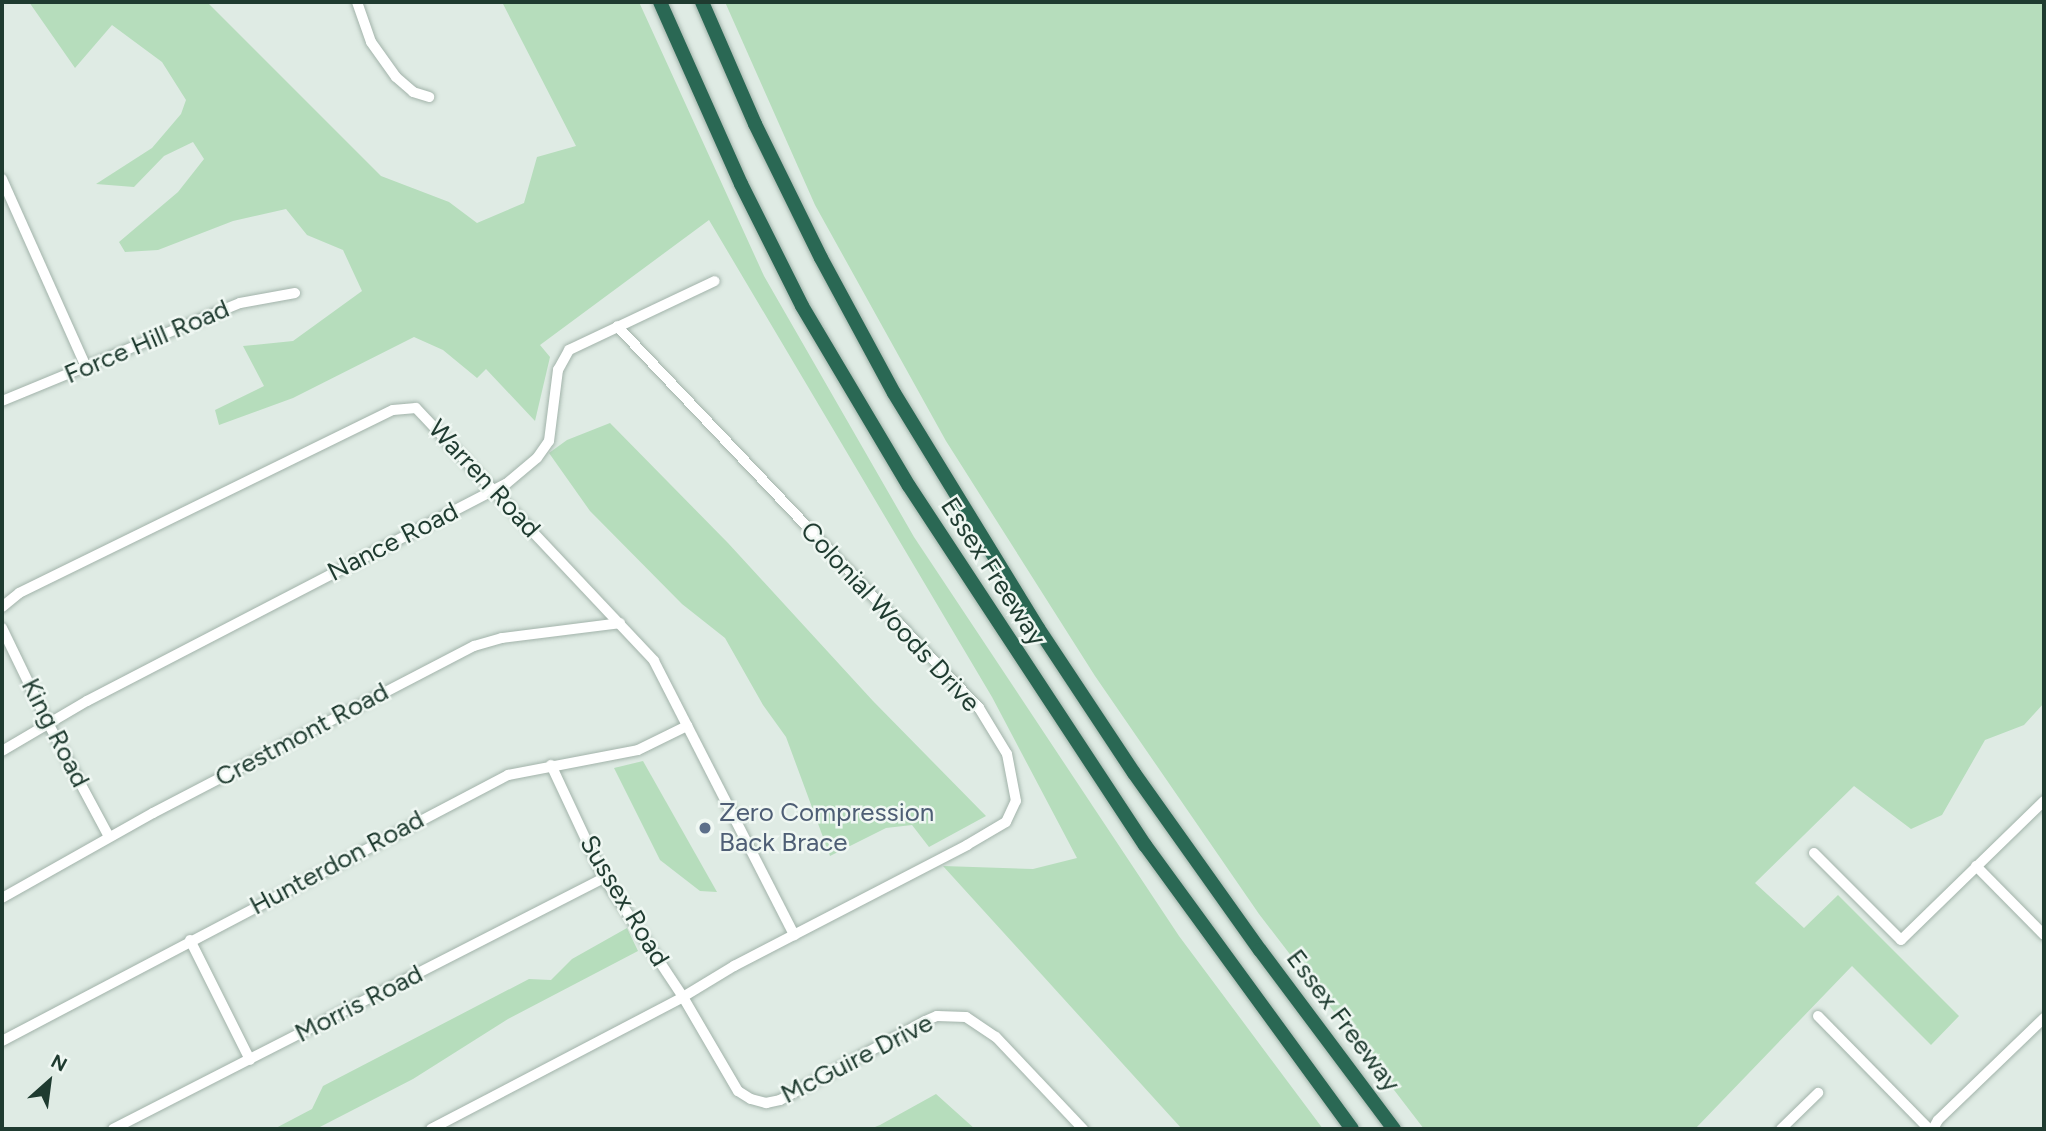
<!DOCTYPE html>
<style>
body{margin:0}
#map{position:relative;width:2046px;height:1131px;overflow:hidden;background:#dfebe4;font-family:Figtree,sans-serif}
div>[style]{position:absolute}
.green>*{inset:0;background:#b6ddbc}
.roads{filter:drop-shadow(0 0 2px #a2b3aa) drop-shadow(0 0 2px #a2b3aa)}
.minor>*{height:10px;margin:-5px;padding:0 5px;transform-origin:5px;border-radius:5px;background:#fff}
.highway>*{height:14px;margin:-7px;padding:0 7px;transform-origin:7px;border-radius:7px;background:#2a6854}
.dots>*{width:19px;height:19px;translate:-50% -50%;box-sizing:border-box;border:4px solid #eff7f2;border-radius:50%}
span{translate:-50% -50%;white-space:nowrap;text-align:center;line-height:1.15;-webkit-text-stroke:5px #eff7f2;paint-order:stroke}
.street-label{font-size:26px;color:#1f3b30}
.service-label{font-size:26px;color:#4e5e75}
.left{translate:0 -50%;text-align:left}
.frame{position:absolute;inset:0;border:4px solid #1f3b30;pointer-events:none}
.north{position:absolute;left:14px;top:1047px;width:70px;height:70px;-webkit-text-stroke:5px #eff7f2;paint-order:stroke;rotate:28deg;font-size:19px;font-weight:700;line-height:28px;text-align:center;color:#1f3b30}
.north::after{content:'';display:block;margin:auto;width:24px;height:32px;background:#1f3b30;clip-path:polygon(50% 0,100% 100%,50% 72%,0 100%)}
</style>
<div id="map">
<div class="green">
<div style="clip-path:polygon(29px 2px,207px 2px,381px 176px,449px 202px,477px 223px,524px 203px,537px 157px,576px 146px,502px 2px,639px 2px,764px 276px,914px 537px,1179px 936px,1323px 1129px,1182px 1129px,943px 866px,1033px 869px,1077px 858px,992px 697px,709px 220px,540px 345px,550px 357px,535px 421px,486px 369px,477px 378px,443px 350px,414px 337px,293px 398px,219px 425px,215px 410px,264px 386px,243px 346px,293px 341px,362px 291px,343px 250px,307px 235px,286px 209px,233px 221px,158px 250px,125px 252px,119px 242px,178px 192px,204px 159px,193px 142px,164px 156px,134px 187px,96px 184px,152px 148px,181px 114px,186px 100px,162px 62px,112px 25px,75px 68px)"></div>
<div style="clip-path:polygon(725px 2px,2044px 2px,2044px 703px,2024px 725px,1985px 740px,1942px 815px,1911px 829px,1854px 786px,1755px 883px,1804px 928px,1838px 895px,1959px 1016px,1931px 1045px,1852px 966px,1695px 1129px,1424px 1129px,1259px 914px,1095px 676px,946px 441px,815px 205px)"></div>
<div style="clip-path:polygon(610px 423px,728px 543px,873px 701px,986px 816px,929px 847px,912px 825px,886px 828px,830px 856px,786px 737px,763px 705px,725px 638px,682px 604px,590px 511px,549px 453px,567px 440px)"></div>
<div style="clip-path:polygon(643px 761px,717px 892px,700px 891px,660px 860px,614px 768px)"></div>
<div style="clip-path:polygon(627px 928px,638px 951px,508px 1019px,413px 1079px,316px 1129px,274px 1129px,312px 1109px,323px 1086px,529px 979px,551px 980px,572px 959px)"></div>
<div style="clip-path:polygon(936px 1094px,975px 1129px,870px 1129px,880px 1125px)"></div>
</div>
<div class="roads">
<div class="minor">
<div style="left:357px;top:2px;width:42px;rotate:70.7deg"></div>
<div style="left:371px;top:42px;width:43px;rotate:54.5deg"></div>
<div style="left:396px;top:77px;width:23px;rotate:41deg"></div>
<div style="left:413px;top:92px;width:17px;rotate:17deg"></div>
<div style="left:2px;top:179px;width:206px;rotate:65.9deg"></div>
<div style="left:2px;top:401px;width:257px;rotate:-22.4deg"></div>
<div style="left:240px;top:303px;width:56px;rotate:-10.3deg"></div>
<div style="left:2px;top:607px;width:22px;rotate:-39deg"></div>
<div style="left:19px;top:593px;width:416px;rotate:-26.1deg"></div>
<div style="left:393px;top:410px;width:23px;rotate:-5deg"></div>
<div style="left:416px;top:408px;width:347px;rotate:46.7deg"></div>
<div style="left:654px;top:661px;width:308px;rotate:62.9deg"></div>
<div style="left:2px;top:628px;width:106px;rotate:64.2deg"></div>
<div style="left:48px;top:723px;width:129px;rotate:61.8deg"></div>
<div style="left:2px;top:751px;width:99px;rotate:-30.5deg"></div>
<div style="left:87px;top:701px;width:472px;rotate:-27.4deg"></div>
<div style="left:506px;top:484px;width:40px;rotate:-40deg"></div>
<div style="left:537px;top:458px;width:21px;rotate:-55deg"></div>
<div style="left:549px;top:441px;width:72px;rotate:-82.8deg"></div>
<div style="left:558px;top:370px;width:23px;rotate:-61deg"></div>
<div style="left:569px;top:350px;width:161px;rotate:-25.3deg"></div>
<div style="left:551px;top:765px;width:125px;rotate:64.9deg"></div>
<div style="left:604px;top:878px;width:143px;rotate:56.4deg"></div>
<div style="left:683px;top:997px;width:109px;rotate:59.7deg"></div>
<div style="left:738px;top:1091px;width:15px;rotate:32deg"></div>
<div style="left:751px;top:1099px;width:16px;rotate:15deg"></div>
<div style="left:766px;top:1103px;width:14px;rotate:-12deg"></div>
<div style="left:780px;top:1100px;width:165px;rotate:-28.6deg"></div>
<div style="left:925px;top:1021px;width:13px;rotate:-23deg"></div>
<div style="left:937px;top:1016px;width:29px;rotate:2deg"></div>
<div style="left:966px;top:1017px;width:36px;rotate:34deg"></div>
<div style="left:996px;top:1037px;width:127px;rotate:46.6deg"></div>
<div style="left:1814px;top:853px;width:123px;rotate:45deg"></div>
<div style="left:1901px;top:940px;width:199px;rotate:-44.2deg"></div>
<div style="left:1976px;top:866px;width:97px;rotate:45.4deg"></div>
<div style="left:2px;top:898px;width:173px;rotate:-29.4deg"></div>
<div style="left:153px;top:813px;width:362px;rotate:-27.5deg"></div>
<div style="left:474px;top:646px;width:29px;rotate:-16deg"></div>
<div style="left:502px;top:638px;width:119px;rotate:-7.2deg"></div>
<div style="left:190px;top:940px;width:134px;rotate:63.4deg"></div>
<div style="left:1818px;top:1016px;width:158px;rotate:45.5deg"></div>
<div style="left:2px;top:1041px;width:572px;rotate:-27.73deg"></div>
<div style="left:508px;top:775px;width:132px;rotate:-10.9deg"></div>
<div style="left:638px;top:750px;width:55px;rotate:-26.1deg"></div>
<div style="left:113px;top:1129px;width:551px;rotate:-27.08deg"></div>
<div style="left:431px;top:1129px;width:284px;rotate:-27.6deg"></div>
<div style="left:683px;top:997px;width:60px;rotate:-31.3deg"></div>
<div style="left:734px;top:966px;width:263px;rotate:-27.4deg"></div>
<div style="left:967px;top:845px;width:45px;rotate:-30.5deg"></div>
<div style="left:1006px;top:822px;width:23px;rotate:-65deg"></div>
<div style="left:1016px;top:801px;width:48px;rotate:-100.8deg"></div>
<div style="left:1007px;top:754px;width:54px;rotate:-121.3deg"></div>
<div style="left:979px;top:708px;width:526px;rotate:-133.46deg"></div>
<div style="left:1781px;top:1129px;width:52px;rotate:-44.2deg"></div>
<div style="left:1933px;top:1129px;width:10px;rotate:-61deg"></div>
<div style="left:1938px;top:1120px;width:147px;rotate:-43.9deg"></div>
</div>
<div class="highway">
<div style="left:660px;top:2px;width:199px;rotate:66deg"></div>
<div style="left:741px;top:184px;width:136px;rotate:63.4deg"></div>
<div style="left:802px;top:306px;width:209px;rotate:59.3deg"></div>
<div style="left:909px;top:486px;width:430px;rotate:56.7deg"></div>
<div style="left:1145px;top:845px;width:351px;rotate:53.9deg"></div>
<div style="left:702px;top:2px;width:133px;rotate:66.5deg"></div>
<div style="left:755px;top:124px;width:149px;rotate:63.8deg"></div>
<div style="left:821px;top:258px;width:153px;rotate:61.6deg"></div>
<div style="left:894px;top:393px;width:276px;rotate:58.5deg"></div>
<div style="left:1038px;top:628px;width:174px;rotate:56.5deg"></div>
<div style="left:1134px;top:773px;width:217px;rotate:54.6deg"></div>
<div style="left:1260px;top:950px;width:224px;rotate:53.2deg"></div>
</div>
</div>
<div class="dots">
<div style="left:705px;top:828px;background:#5c6f8a"></div>
</div>
<div class="street-label">
<span style="left:147px;top:342px;rotate:-23deg">Force Hill Road</span>
<span style="left:484px;top:479px;rotate:47deg">Warren Road</span>
<span style="left:393px;top:542px;rotate:-27deg">Nance Road</span>
<span style="left:993px;top:572px;rotate:57deg">Essex Freeway</span>
<span style="left:890px;top:617px;rotate:47deg">Colonial Woods Drive</span>
<span style="left:55px;top:733px;rotate:63deg">King Road</span>
<span style="left:302px;top:735px;rotate:-28deg">Crestmont Road</span>
<span style="left:337px;top:863px;rotate:-28deg">Hunterdon Road</span>
<span style="left:624px;top:901px;rotate:59deg">Sussex Road</span>
<span style="left:359px;top:1004px;rotate:-27deg">Morris Road</span>
<span style="left:1343px;top:1021px;rotate:53deg">Essex Freeway</span>
<span style="left:857px;top:1059px;rotate:-27deg">McGuire Drive</span>
</div>
<div class="service-label">
<span class="left" style="left:719px;top:828px">Zero Compression<br>Back Brace</span>
</div>
<div class="frame"></div>
<div class="north">N</div>
</div>
